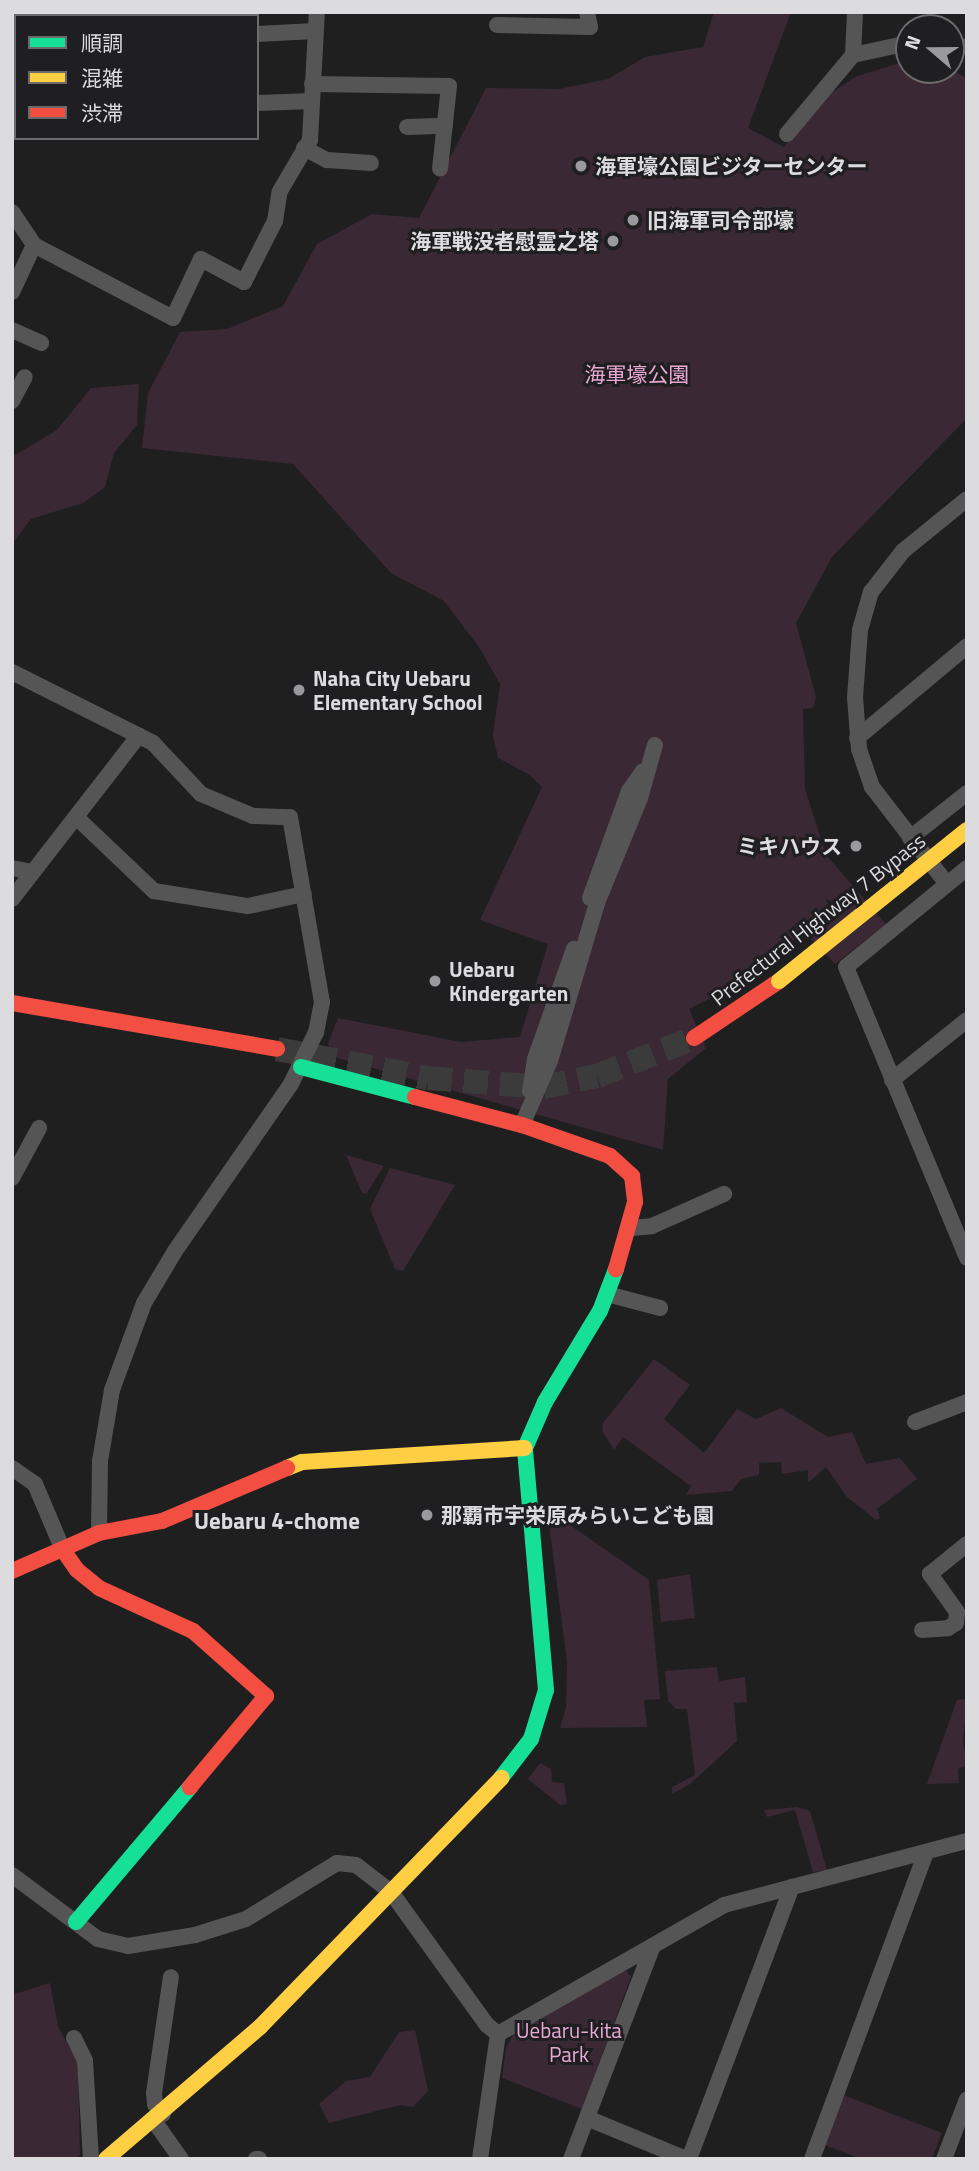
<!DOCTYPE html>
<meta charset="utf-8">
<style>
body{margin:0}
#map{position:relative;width:979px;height:2171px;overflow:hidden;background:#1f1f20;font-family:"Titillium Web","Noto Sans JP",sans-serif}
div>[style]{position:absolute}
.green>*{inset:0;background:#3b2835}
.primary-tunnel>*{height:24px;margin-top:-12px;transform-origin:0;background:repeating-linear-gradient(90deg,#3b3b3c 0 24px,transparent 0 36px)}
.street>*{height:16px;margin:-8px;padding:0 8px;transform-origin:8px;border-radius:8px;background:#555}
.fast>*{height:16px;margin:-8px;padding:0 8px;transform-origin:8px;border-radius:8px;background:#16e098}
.slow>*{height:16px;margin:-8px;padding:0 8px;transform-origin:8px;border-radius:8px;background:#ffcf43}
.jam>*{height:16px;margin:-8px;padding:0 8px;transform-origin:8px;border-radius:8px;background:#f24e42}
.slow-bridge>*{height:16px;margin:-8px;padding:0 8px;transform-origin:8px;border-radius:8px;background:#ffcf43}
.dots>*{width:19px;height:19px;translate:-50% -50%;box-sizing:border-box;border:4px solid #1f1e21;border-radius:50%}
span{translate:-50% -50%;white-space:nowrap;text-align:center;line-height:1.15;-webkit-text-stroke:6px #1f1e21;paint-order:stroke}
.poi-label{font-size:21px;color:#dcdbdd;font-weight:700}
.left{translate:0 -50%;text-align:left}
.right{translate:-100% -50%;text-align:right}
.park-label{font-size:21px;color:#e9a8d2}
.street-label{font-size:21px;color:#dcdbdd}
.neighbourhood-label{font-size:23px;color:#dcdbdd;font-weight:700}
.frame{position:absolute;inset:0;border:14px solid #dcdbdd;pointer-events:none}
.legend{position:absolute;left:14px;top:14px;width:245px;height:126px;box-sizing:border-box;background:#1f1e21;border:2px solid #6b6a6c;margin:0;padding:9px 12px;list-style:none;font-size:21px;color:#dcdbdd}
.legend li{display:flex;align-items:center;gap:14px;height:35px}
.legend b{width:35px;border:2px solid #6b6a6c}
.north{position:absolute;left:895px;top:14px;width:70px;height:70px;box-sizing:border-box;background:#1f1e21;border:2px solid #6b6a6c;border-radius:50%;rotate:290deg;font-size:19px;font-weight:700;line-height:28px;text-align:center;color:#dcdbdd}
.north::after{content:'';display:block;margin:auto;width:24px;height:32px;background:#9a999b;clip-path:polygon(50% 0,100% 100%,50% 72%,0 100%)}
</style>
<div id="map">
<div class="green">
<div style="clip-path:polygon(714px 12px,791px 12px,748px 128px,784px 147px,825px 97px,855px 77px,909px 60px,909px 70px,951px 69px,967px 79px,967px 418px,832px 557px,796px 623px,816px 697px,813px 708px,803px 709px,805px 789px,826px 855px,886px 924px,835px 964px,804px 932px,742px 982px,689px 1009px,706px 1048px,668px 1079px,663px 1150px,334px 1057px,328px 1044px,338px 1018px,461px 1042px,520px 1037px,548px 944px,480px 920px,542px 787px,530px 775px,498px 758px,493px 735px,500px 684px,479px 647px,444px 601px,391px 573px,293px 464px,142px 448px,148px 393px,180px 332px,227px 329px,283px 306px,317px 244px,372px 214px,419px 218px,486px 88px,559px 89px,608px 79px,645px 57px,703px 47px)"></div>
<div style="clip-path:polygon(139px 384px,137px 425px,114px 453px,105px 487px,83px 503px,31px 519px,12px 544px,12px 457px,57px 430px,91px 388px)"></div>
<div style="clip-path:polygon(346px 1155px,384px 1166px,366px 1194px,362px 1193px)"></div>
<div style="clip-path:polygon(390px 1168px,455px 1185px,403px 1271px,395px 1269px,370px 1209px)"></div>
<div style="clip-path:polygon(654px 1359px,690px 1385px,664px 1419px,704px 1453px,737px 1409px,756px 1419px,781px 1408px,828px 1437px,852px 1432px,866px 1464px,900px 1458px,917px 1479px,877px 1509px,880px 1518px,876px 1520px,847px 1497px,826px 1467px,808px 1483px,808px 1470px,782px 1474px,781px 1462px,759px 1463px,759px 1475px,741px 1479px,732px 1491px,686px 1495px,691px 1486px,623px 1437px,614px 1450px,602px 1430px,603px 1423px)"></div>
<div style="clip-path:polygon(547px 1509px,649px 1580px,660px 1699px,644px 1700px,647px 1727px,560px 1728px,566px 1707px,567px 1661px)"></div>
<div style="clip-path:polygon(690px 1574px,695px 1618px,661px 1622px,657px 1580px)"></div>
<div style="clip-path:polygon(717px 1667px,719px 1681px,745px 1677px,747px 1702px,734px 1703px,737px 1741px,690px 1784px,672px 1794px,672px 1787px,695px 1775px,687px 1709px,676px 1709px,668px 1701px,665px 1671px)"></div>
<div style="clip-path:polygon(967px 1699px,963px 1742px,967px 1765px,958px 1769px,959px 1783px,927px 1784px,957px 1700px)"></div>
<div style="clip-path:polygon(540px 1763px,551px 1769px,552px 1782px,564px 1783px,567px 1804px,560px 1805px,528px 1779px)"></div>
<div style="clip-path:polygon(797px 1807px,810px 1811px,827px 1870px,813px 1872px,795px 1810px,767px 1817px,764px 1810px)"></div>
<div style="clip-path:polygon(626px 1970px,631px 1977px,582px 2109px,502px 2078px,506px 2048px,514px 2033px)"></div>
<div style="clip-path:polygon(50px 1983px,58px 2026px,78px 2064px,80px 2155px,74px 2159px,12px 2159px,12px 1995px)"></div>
<div style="clip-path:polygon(415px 2030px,428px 2091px,413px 2107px,400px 2105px,329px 2123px,319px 2104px,346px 2081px,370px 2077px,399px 2032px)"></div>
<div style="clip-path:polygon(843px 2095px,942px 2133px,932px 2159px,861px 2159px,825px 2145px)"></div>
</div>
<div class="primary-tunnel">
<div style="left:277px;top:1049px;width:154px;rotate:10.9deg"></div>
<div style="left:428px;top:1078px;width:115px;rotate:4.5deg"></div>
<div style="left:543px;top:1087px;width:55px;rotate:-11.5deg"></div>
<div style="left:597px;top:1076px;width:104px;rotate:-21.4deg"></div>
</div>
<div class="street">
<div style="left:497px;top:25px;width:93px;rotate:1.2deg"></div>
<div style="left:590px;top:27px;width:15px;rotate:-101deg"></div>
<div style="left:257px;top:34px;width:58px;rotate:-3deg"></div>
<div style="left:951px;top:44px;width:16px;rotate:11deg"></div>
<div style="left:853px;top:55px;width:57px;rotate:-12.1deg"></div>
<div style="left:312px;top:84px;width:137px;rotate:0.8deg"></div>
<div style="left:449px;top:86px;width:83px;rotate:96.2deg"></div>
<div style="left:257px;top:103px;width:55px;rotate:-2.1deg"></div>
<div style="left:407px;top:127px;width:38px;rotate:-2deg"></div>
<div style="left:787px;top:134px;width:103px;rotate:-50.1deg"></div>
<div style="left:853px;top:55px;width:43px;rotate:-87.3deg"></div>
<div style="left:304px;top:148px;width:26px;rotate:28deg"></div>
<div style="left:327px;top:160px;width:44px;rotate:3.9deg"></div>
<div style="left:12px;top:212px;width:40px;rotate:56deg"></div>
<div style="left:34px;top:245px;width:157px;rotate:27.7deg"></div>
<div style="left:173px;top:318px;width:65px;rotate:-64.6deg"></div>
<div style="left:201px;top:259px;width:49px;rotate:28.1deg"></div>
<div style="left:244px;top:282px;width:68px;rotate:-63.1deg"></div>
<div style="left:275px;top:221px;width:30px;rotate:-81deg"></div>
<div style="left:280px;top:191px;width:59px;rotate:-59.5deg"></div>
<div style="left:310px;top:140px;width:128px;rotate:-86.9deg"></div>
<div style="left:12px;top:292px;width:52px;rotate:-64.9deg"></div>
<div style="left:12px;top:330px;width:32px;rotate:24deg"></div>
<div style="left:12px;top:401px;width:27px;rotate:-62deg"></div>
<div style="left:12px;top:672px;width:158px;rotate:26.7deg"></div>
<div style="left:153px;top:743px;width:70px;rotate:46.7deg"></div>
<div style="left:201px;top:794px;width:56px;rotate:22.9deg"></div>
<div style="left:253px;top:816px;width:37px;rotate:2deg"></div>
<div style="left:290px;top:817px;width:188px;rotate:80.2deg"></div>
<div style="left:322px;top:1002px;width:31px;rotate:101deg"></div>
<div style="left:316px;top:1032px;width:58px;rotate:115.7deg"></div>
<div style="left:291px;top:1084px;width:203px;rotate:124.8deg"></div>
<div style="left:175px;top:1251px;width:61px;rotate:120.8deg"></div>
<div style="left:144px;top:1303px;width:93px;rotate:110.2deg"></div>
<div style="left:112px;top:1390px;width:72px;rotate:99.6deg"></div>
<div style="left:100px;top:1461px;width:72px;rotate:90.8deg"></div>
<div style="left:857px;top:738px;width:143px;rotate:-39.9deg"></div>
<div style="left:76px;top:817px;width:108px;rotate:43.5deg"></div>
<div style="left:154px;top:891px;width:95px;rotate:9.1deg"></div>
<div style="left:248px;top:906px;width:57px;rotate:-12.1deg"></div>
<div style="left:910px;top:838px;width:73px;rotate:-38.3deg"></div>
<div style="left:12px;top:868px;width:21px;rotate:11deg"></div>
<div style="left:967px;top:868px;width:156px;rotate:140.7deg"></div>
<div style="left:846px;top:967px;width:315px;rotate:67.4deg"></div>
<div style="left:947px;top:884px;width:123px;rotate:-127.7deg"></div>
<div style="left:872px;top:787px;width:40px;rotate:-108.9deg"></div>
<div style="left:859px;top:749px;width:52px;rotate:-94.4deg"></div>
<div style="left:855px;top:697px;width:67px;rotate:-85.7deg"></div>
<div style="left:860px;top:630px;width:40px;rotate:-74deg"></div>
<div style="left:871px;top:592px;width:52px;rotate:-52deg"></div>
<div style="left:903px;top:551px;width:82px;rotate:-39.1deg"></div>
<div style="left:590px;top:898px;width:114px;rotate:-70deg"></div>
<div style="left:629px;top:791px;width:24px;rotate:-55deg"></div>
<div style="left:12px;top:899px;width:207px;rotate:-52.2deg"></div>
<div style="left:892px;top:1080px;width:96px;rotate:-38.7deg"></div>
<div style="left:530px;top:1091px;width:32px;rotate:-81deg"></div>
<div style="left:535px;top:1059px;width:117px;rotate:-70.5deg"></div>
<div style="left:522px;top:1125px;width:70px;rotate:-66.4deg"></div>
<div style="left:550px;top:1061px;width:165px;rotate:-73.4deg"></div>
<div style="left:597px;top:903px;width:113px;rotate:-67.7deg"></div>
<div style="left:640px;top:798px;width:55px;rotate:-74.2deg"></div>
<div style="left:12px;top:1178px;width:57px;rotate:-61.6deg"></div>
<div style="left:631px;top:1228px;width:21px;rotate:-5deg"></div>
<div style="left:652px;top:1226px;width:79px;rotate:-24deg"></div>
<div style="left:607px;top:1294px;width:55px;rotate:14.8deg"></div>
<div style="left:915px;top:1422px;width:56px;rotate:-21deg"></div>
<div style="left:12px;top:1468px;width:28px;rotate:35deg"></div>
<div style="left:35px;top:1484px;width:72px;rotate:67deg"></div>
<div style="left:922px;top:1630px;width:26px;rotate:-4deg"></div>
<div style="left:948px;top:1628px;width:9px;rotate:-32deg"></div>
<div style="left:956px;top:1623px;width:11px;rotate:-85deg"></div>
<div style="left:957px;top:1612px;width:47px;rotate:-125.4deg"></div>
<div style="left:930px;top:1574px;width:48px;rotate:-39deg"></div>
<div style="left:12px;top:1875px;width:107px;rotate:36.7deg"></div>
<div style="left:98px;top:1939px;width:31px;rotate:13deg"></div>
<div style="left:128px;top:1946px;width:68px;rotate:-9.3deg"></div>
<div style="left:195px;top:1935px;width:53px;rotate:-17.4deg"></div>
<div style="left:246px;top:1919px;width:107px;rotate:-31.6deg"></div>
<div style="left:337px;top:1863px;width:19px;rotate:6deg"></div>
<div style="left:356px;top:1865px;width:44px;rotate:37.6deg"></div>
<div style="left:391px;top:1892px;width:164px;rotate:54.2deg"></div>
<div style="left:487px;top:2025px;width:14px;rotate:39deg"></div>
<div style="left:74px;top:2038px;width:25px;rotate:64deg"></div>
<div style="left:85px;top:2061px;width:98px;rotate:86.5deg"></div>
<div style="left:163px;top:2114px;width:13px;rotate:-129deg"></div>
<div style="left:155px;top:2104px;width:11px;rotate:-95deg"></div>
<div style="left:154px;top:2093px;width:117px;rotate:-81.7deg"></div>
<div style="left:587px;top:2118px;width:107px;rotate:22.5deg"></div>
<div style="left:154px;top:2121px;width:47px;rotate:54.6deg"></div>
<div style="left:256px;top:2159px;width:3px"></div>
<div style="left:480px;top:2159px;width:126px;rotate:-81.8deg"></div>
<div style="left:498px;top:2034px;width:260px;rotate:-29.7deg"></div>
<div style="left:724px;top:1905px;width:251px;rotate:-14.8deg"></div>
<div style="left:571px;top:2159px;width:226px;rotate:-69deg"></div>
<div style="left:689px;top:2159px;width:291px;rotate:-69.3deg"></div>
<div style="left:812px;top:2159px;width:327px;rotate:-69.6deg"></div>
<div style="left:944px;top:2159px;width:64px;rotate:-69deg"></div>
</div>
<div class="fast">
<div style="left:301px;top:1067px;width:118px;rotate:14.7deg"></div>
<div style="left:501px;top:1778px;width:49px;rotate:-52.4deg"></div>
<div style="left:531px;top:1739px;width:51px;rotate:-73deg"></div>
<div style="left:546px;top:1690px;width:243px;rotate:-95deg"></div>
<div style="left:525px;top:1448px;width:50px;rotate:-66.5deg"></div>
<div style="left:545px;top:1402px;width:106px;rotate:-58.9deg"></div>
<div style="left:600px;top:1311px;width:45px;rotate:-69.1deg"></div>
<div style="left:76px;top:1922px;width:177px;rotate:-49.8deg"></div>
</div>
<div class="slow">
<div style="left:287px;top:1468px;width:16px;rotate:-22deg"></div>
<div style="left:302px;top:1462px;width:223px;rotate:-3.6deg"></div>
<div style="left:106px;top:2159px;width:203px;rotate:-40.6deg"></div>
<div style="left:260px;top:2027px;width:347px;rotate:-45.9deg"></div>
</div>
<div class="jam">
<div style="left:12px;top:1003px;width:269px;rotate:9.8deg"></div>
<div style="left:694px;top:1038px;width:102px;rotate:-33.8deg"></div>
<div style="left:415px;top:1097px;width:111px;rotate:14.7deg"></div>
<div style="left:522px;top:1125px;width:93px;rotate:19.4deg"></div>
<div style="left:610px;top:1156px;width:30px;rotate:42deg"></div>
<div style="left:632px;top:1176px;width:26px;rotate:83deg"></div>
<div style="left:635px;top:1202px;width:70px;rotate:105.8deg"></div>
<div style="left:63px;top:1550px;width:24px;rotate:55deg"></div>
<div style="left:77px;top:1570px;width:28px;rotate:39deg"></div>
<div style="left:99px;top:1588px;width:103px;rotate:24.6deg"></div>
<div style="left:193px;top:1631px;width:98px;rotate:41.7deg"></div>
<div style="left:266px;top:1696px;width:119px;rotate:129.9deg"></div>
<div style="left:12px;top:1571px;width:95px;rotate:-23.6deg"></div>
<div style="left:99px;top:1533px;width:64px;rotate:-10.8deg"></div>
<div style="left:162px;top:1521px;width:136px;rotate:-23deg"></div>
</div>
<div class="slow-bridge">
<div style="left:779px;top:981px;width:241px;rotate:-38.8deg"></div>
</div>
<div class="dots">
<div style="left:581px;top:166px;background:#9a999b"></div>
<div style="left:633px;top:220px;background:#9a999b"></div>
<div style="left:613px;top:241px;background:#9a999b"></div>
<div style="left:299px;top:690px;background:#9a999b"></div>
<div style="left:856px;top:846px;background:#9a999b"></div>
<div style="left:435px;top:981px;background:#9a999b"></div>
<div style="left:427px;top:1515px;background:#9a999b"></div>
</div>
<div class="poi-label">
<span class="left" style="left:595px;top:166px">海軍壕公園ビジターセンター</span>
<span class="left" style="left:647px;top:220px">旧海軍司令部壕</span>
<span class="right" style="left:599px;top:241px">海軍戦没者慰霊之塔</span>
<span class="left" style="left:313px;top:690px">Naha City Uebaru<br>Elementary School</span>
<span class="right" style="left:842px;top:846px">ミキハウス</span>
<span class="left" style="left:449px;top:981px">Uebaru<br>Kindergarten</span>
<span class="left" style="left:441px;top:1515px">那覇市宇栄原みらいこども園</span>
</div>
<div class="park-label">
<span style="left:637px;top:374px">海軍壕公園</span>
<span style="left:569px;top:2042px">Uebaru-kita<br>Park</span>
</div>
<div class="street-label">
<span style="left:818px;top:919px;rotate:-38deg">Prefectural Highway 7 Bypass</span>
</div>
<div class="neighbourhood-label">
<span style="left:277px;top:1521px">Uebaru 4-chome</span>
</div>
<div class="frame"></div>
<ul class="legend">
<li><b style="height:9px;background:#16e098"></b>順調</li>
<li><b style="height:9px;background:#ffcf43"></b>混雑</li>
<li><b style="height:9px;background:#f24e42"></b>渋滞</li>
</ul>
<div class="north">N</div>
</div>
